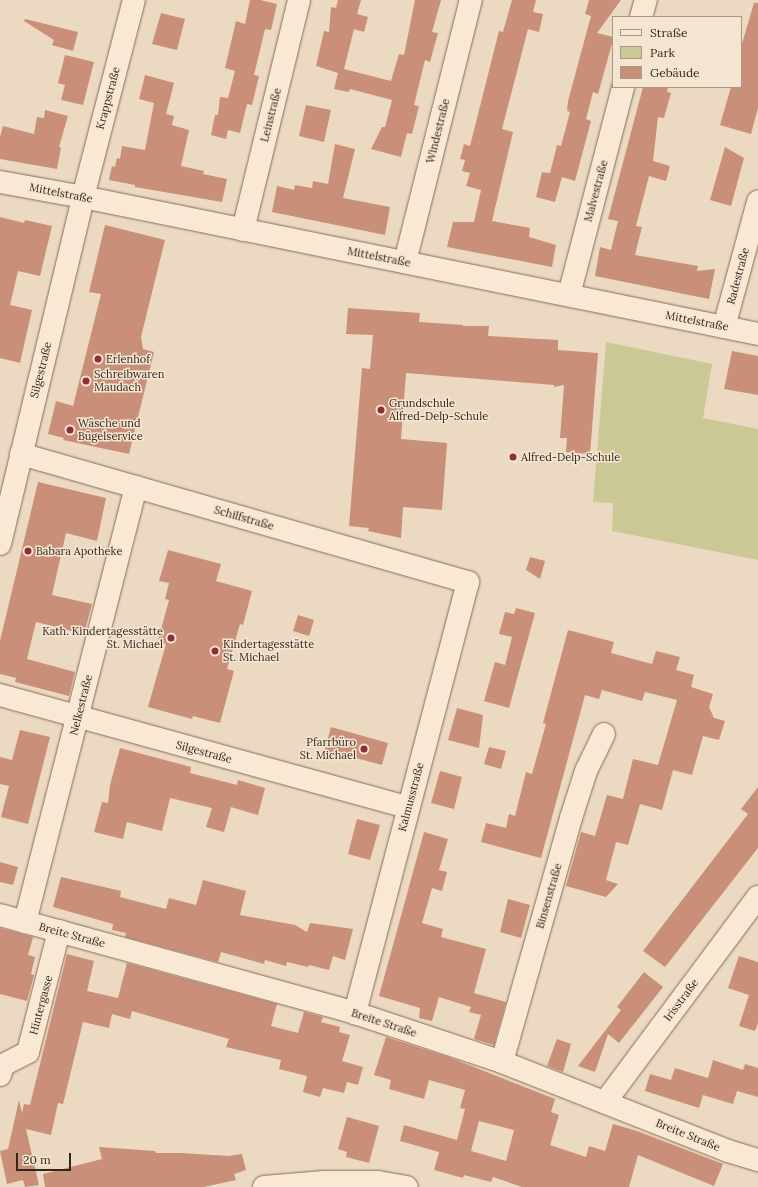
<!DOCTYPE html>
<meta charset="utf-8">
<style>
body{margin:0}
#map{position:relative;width:758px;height:1187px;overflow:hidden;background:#ecd9c1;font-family:Lora,serif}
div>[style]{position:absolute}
.green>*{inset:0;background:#cac995}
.building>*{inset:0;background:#ca8f78}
.roads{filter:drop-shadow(0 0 1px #856b59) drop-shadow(0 0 1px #856b59)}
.minor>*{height:22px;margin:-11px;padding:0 11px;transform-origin:11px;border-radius:11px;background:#f8e8d4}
.dots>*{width:11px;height:11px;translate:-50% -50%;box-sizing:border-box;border:2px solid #f4e5d0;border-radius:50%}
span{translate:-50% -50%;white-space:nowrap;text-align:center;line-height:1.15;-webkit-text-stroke:3px #f4e5d0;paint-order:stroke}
.street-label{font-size:11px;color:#35251d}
.poi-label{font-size:11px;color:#35251d}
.left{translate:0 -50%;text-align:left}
.right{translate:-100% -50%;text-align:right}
.legend{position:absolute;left:612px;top:16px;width:130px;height:72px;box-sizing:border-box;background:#f4e5d0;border:1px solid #a89888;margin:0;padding:5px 7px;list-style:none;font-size:12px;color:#35251d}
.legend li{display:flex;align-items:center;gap:8px;height:20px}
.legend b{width:20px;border:1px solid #a89888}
.scale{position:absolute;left:16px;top:1153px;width:55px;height:18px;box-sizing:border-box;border:2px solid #35251d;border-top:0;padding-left:5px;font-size:12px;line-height:14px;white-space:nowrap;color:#35251d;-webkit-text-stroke:3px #f4e5d0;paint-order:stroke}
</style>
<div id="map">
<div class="green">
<div style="clip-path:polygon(606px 342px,712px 364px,703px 418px,758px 429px,758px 560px,612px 531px,613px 503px,593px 502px)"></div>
</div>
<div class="building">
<div style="clip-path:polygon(250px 0,260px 0,277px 4px,271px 30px,265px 29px,254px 75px,259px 76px,252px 105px,247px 104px,240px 133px,228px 130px,226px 139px,211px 135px,215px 115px,218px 115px,220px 97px,228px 98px,235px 71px,225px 68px,236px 21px,245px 24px)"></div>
<div style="clip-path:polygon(338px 0,361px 0,357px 14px,368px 17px,364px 32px,354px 29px,344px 69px,391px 81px,399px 54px,404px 55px,415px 0,441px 0,432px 32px,438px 33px,430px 62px,425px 60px,414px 105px,419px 106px,412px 134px,407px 133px,401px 157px,371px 149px,382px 127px,385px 127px,392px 100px,350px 89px,349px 92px,334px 89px,338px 73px,316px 66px,324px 31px,329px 32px,331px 7px,336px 8px)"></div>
<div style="clip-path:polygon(512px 0,536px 0,533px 12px,543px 14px,539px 32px,528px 29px,502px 129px,513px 132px,492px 221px,530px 228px,529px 237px,556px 245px,552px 267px,447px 247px,453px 222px,474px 222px,481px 190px,466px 186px,470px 173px,462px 171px,465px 160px,460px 159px,464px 144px,470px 146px,499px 31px,503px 32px)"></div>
<div style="clip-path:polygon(589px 0,621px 0,597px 33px,613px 37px,613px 40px,598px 94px,593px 92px,586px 119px,591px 121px,575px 181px,562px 177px,555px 202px,536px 197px,542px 172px,550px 173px,557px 145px,561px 146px,570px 112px,567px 111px,568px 101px,591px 16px,585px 14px)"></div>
<div style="clip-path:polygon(754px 3px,758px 3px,758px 108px,751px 134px,720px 125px,731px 87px,741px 87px,741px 47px)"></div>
<div style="clip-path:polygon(161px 13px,185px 19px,177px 50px,152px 44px)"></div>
<div style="clip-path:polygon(25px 19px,78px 32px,73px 51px,52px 45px,54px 40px,24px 21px)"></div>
<div style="clip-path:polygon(65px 55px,94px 62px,83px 105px,61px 100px,65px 85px,58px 83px)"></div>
<div style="clip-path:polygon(145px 75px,174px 83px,166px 114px,174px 116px,172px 125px,189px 130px,181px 166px,204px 171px,203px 174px,227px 179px,222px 202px,135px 187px,135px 185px,109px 180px,112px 166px,115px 167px,117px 158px,120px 159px,122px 146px,145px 150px,154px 103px,139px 99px)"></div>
<div style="clip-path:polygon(643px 87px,668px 87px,667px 92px,671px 93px,664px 118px,658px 117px,653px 161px,670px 166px,666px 181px,649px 176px,636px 226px,642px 227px,635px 255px,698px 266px,697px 271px,715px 269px,709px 299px,595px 276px,600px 247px,611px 250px,618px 221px,608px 219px)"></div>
<div style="clip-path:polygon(306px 105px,331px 110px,324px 142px,299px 136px)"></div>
<div style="clip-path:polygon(45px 110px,68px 116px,59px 147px,61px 147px,57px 169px,0 159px,0 137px,3px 126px,34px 134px,37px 117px,44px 118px)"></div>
<div style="clip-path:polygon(335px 144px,355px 149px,343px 198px,390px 207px,385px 235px,272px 212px,277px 186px,294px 190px,295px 185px,312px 188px,313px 181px,328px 184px)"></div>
<div style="clip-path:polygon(725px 147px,744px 158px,731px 206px,710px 200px)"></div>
<div style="clip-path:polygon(0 217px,24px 223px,25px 220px,52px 226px,40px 276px,18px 271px,10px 305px,32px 310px,20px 363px,0 358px)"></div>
<div style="clip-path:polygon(105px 225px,165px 240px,141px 337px,143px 349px,154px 352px,129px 454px,63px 440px,64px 438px,48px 434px,56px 401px,73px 406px,101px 294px,89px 292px)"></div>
<div style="clip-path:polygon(348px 308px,420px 313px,419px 322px,463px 325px,463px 326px,489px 326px,488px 336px,558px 340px,558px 350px,598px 353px,590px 454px,566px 452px,567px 438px,560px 438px,564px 385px,554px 387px,554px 385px,406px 373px,401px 439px,447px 443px,442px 510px,403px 507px,401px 538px,368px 531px,369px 528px,349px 526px,362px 368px,370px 369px,373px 335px,346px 334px)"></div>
<div style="clip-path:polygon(732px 351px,758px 356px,758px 395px,724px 389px)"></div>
<div style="clip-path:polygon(38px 482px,106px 498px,97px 541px,66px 533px,52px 595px,92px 604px,84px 634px,36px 622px,27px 659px,75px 672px,69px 696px,15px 682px,16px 678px,0 674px,0 641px)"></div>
<div style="clip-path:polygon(168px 550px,221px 564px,216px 581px,252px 591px,243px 625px,240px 624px,227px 669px,234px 671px,220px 723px,193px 716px,192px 719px,148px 707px,166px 644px,158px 641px,169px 600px,165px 599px,169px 583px,159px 581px)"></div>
<div style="clip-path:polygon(530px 557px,545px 561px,540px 579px,526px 570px)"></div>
<div style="clip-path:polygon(516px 608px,535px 613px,509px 708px,484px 701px,495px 662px,505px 665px,512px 637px,499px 634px,505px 612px,514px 614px)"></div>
<div style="clip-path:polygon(298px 615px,314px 620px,309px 636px,293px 631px)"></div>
<div style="clip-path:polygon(568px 630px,614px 642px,611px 653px,652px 664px,656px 651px,680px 657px,676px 670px,694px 675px,691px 687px,713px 694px,709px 707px,714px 718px,725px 721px,719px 740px,703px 736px,692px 775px,673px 770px,662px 810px,640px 804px,628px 845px,616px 842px,606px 880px,618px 884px,606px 897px,566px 886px,581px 832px,595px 836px,607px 795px,623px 799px,633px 759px,658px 765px,677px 700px,645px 692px,642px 701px,602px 690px,599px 699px,585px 695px,541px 858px,481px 842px,486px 823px,506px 828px,509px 814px,515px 816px,526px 772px,532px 774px,546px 724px,543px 723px)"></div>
<div style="clip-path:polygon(457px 708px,483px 715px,479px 748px,448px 740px)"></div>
<div style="clip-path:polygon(331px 727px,388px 743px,382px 765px,341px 754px,339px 760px,323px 756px)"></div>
<div style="clip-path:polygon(20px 730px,50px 737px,28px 824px,1px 817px,9px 786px,0 784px,0 757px,12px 760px)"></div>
<div style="clip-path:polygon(489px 747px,506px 751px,501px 769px,484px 764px)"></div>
<div style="clip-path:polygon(120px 748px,191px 767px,190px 773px,237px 785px,238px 780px,265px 788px,258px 815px,231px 807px,224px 832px,206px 827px,212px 808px,170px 798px,162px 831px,127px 822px,123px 839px,94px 832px,102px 802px,108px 803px,110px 785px)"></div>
<div style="clip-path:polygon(440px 771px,462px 777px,454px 809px,431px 803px)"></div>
<div style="clip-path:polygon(758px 787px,758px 848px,665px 967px,643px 951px,748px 814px,741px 809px)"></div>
<div style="clip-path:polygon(357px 819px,380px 825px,370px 860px,348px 854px)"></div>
<div style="clip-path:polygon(424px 832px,448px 839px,439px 870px,447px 872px,442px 891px,432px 888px,422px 923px,443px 929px,441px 937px,486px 949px,474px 993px,506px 1002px,494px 1045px,474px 1039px,481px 1015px,469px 1012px,471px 1007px,439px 997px,432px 1021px,419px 1018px,420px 1008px,379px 996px)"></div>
<div style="clip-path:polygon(0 862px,18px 867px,13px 885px,0 882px)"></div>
<div style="clip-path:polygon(61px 877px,121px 891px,120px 897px,166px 909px,169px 898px,196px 905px,203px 880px,246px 891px,240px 915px,295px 925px,307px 932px,310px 923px,353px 929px,345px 960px,333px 956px,329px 970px,309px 965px,308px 967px,287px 962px,286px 966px,265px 960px,264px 964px,221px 952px,218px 962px,125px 937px,126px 933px,112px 930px,113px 924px,53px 907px)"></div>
<div style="clip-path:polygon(508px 899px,530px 905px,521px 938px,500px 932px)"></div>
<div style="clip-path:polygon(0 928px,33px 937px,28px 955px,35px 957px,31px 974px,34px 975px,27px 1001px,0 994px)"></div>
<div style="clip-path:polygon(67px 954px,94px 961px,87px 991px,118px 998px,127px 963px,277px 1004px,271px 1026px,298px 1033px,304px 1012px,323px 1017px,321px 1022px,340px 1027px,339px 1032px,350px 1035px,342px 1061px,363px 1067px,358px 1085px,347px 1082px,344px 1093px,323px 1088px,320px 1097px,303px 1092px,307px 1076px,279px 1069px,281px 1060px,226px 1047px,229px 1039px,132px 1011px,130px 1019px,112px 1014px,109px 1028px,83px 1022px,63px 1104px,58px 1103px,51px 1135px,26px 1129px,39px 1185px,25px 1187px,23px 1180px,7px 1184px,0 1151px,8px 1149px,19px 1100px,22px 1113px,24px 1104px,30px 1105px)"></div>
<div style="clip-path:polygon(739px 956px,758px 962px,758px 1023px,755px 1031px,739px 1026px,749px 995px,728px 988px)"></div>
<div style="clip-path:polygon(644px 972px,663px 987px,619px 1043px,608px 1034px,595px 1072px,578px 1066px,621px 1010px,617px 1007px)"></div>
<div style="clip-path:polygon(evenodd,386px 1037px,451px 1058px,555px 1099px,551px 1112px,559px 1115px,550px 1145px,586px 1157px,589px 1146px,605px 1151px,613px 1124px,637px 1131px,723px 1164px,714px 1186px,638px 1155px,629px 1187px,522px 1187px,493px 1177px,491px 1182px,464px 1175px,463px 1178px,434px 1170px,439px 1152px,400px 1141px,404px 1125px,457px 1140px,465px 1109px,460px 1108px,465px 1090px,429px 1080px,424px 1099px,389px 1089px,391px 1080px,374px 1075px,386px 1037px,479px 1121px,514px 1130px,506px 1161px,471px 1151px,479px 1121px)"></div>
<div style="clip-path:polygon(557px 1039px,571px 1044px,563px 1072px,547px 1066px)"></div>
<div style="clip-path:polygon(713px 1060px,743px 1070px,745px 1064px,758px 1068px,758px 1097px,737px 1091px,733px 1104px,703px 1095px,699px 1108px,645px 1091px,650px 1074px,671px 1080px,675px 1068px,708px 1078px)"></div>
<div style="clip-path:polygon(347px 1117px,379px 1126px,369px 1163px,346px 1157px,347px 1152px,338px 1149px)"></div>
<div style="clip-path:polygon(99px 1147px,155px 1151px,156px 1153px,180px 1153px,229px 1156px,242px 1154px,246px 1170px,234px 1174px,236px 1180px,204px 1187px,45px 1187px,43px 1174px,102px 1159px)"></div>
</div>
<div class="roads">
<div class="minor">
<div style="left:641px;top:17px;width:18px;rotate:-74deg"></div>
<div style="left:0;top:182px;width:84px;rotate:10.2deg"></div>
<div style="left:83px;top:197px;width:689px;rotate:11.47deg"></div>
<div style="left:243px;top:230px;width:237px;rotate:-76.3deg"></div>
<div style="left:405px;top:262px;width:270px;rotate:-75.9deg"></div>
<div style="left:569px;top:295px;width:215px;rotate:-75.4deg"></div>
<div style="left:724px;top:327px;width:130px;rotate:-74.8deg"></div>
<div style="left:21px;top:454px;width:465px;rotate:16deg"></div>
<div style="left:468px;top:582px;width:446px;rotate:104.7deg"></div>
<div style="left:0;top:544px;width:357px;rotate:-76.5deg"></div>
<div style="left:83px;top:197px;width:203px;rotate:-75.5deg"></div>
<div style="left:0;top:695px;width:423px;rotate:15.4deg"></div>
<div style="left:0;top:915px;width:368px;rotate:15.4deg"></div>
<div style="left:355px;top:1013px;width:155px;rotate:18.4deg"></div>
<div style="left:502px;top:1062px;width:243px;rotate:21.5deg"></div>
<div style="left:728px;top:1151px;width:31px;rotate:17deg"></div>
<div style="left:25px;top:922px;width:449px;rotate:-75.7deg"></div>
<div style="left:502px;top:1062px;width:254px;rotate:-74.2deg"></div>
<div style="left:571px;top:818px;width:49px;rotate:-72.3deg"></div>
<div style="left:586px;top:771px;width:41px;rotate:-64.1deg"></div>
<div style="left:0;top:1075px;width:10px;rotate:-73deg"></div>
<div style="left:3px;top:1065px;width:28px;rotate:-27deg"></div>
<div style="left:28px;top:1052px;width:125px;rotate:-75.6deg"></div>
<div style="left:605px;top:1102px;width:256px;rotate:-53.3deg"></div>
<div style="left:264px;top:1187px;width:60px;rotate:-4.8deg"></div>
<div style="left:324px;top:1182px;width:54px"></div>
<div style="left:378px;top:1182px;width:29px;rotate:10deg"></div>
</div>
</div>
<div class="dots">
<div style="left:98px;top:359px;background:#922b3a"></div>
<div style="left:86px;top:381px;background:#922b3a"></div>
<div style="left:381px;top:410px;background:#922b3a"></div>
<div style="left:70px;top:430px;background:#922b3a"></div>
<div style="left:513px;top:457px;background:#922b3a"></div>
<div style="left:28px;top:551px;background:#922b3a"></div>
<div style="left:171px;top:638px;background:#922b3a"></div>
<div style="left:215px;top:651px;background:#922b3a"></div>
<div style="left:364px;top:749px;background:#922b3a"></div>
</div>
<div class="street-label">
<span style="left:108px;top:98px;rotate:-75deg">Krappstraße</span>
<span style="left:271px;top:115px;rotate:-76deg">Leinstraße</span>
<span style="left:438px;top:131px;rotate:-76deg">Windestraße</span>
<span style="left:596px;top:191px;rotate:-75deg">Malvestraße</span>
<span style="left:61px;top:193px;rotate:11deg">Mittelstraße</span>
<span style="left:379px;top:257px;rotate:11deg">Mittelstraße</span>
<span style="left:738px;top:276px;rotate:-75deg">Radestraße</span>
<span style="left:697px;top:321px;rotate:11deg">Mittelstraße</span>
<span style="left:41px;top:370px;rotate:-76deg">Silgestraße</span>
<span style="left:244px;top:518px;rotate:16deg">Schilfstraße</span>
<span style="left:81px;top:705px;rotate:-76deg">Nelkestraße</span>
<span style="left:204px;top:752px;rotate:15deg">Silgestraße</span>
<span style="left:411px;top:797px;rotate:-75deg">Kalmusstraße</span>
<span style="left:549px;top:896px;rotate:-74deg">Binsenstraße</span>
<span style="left:72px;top:935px;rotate:15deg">Breite Straße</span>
<span style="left:681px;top:1000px;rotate:-53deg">Irisstraße</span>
<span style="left:41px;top:1005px;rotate:-75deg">Hintergasse</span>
<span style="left:384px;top:1023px;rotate:18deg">Breite Straße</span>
<span style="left:688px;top:1135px;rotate:22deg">Breite Straße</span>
</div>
<div class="poi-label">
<span class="left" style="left:106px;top:359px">Erlenhof</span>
<span class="left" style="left:94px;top:381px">Schreibwaren<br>Maudach</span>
<span class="left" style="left:389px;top:410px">Grundschule<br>Alfred-Delp-Schule</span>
<span class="left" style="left:78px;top:430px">Wäsche und<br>Bügelservice</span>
<span class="left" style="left:521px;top:457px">Alfred-Delp-Schule</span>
<span class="left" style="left:36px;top:551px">Babara Apotheke</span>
<span class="right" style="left:163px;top:638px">Kath. Kindertagesstätte<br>St. Michael</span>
<span class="left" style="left:223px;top:651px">Kindertagesstätte<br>St. Michael</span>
<span class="right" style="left:356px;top:749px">Pfarrbüro<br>St. Michael</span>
</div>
<ul class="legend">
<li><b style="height:5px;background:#f8e8d4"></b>Straße</li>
<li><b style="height:11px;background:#cac995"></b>Park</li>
<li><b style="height:11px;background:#ca8f78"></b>Gebäude</li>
</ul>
<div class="scale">20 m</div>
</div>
